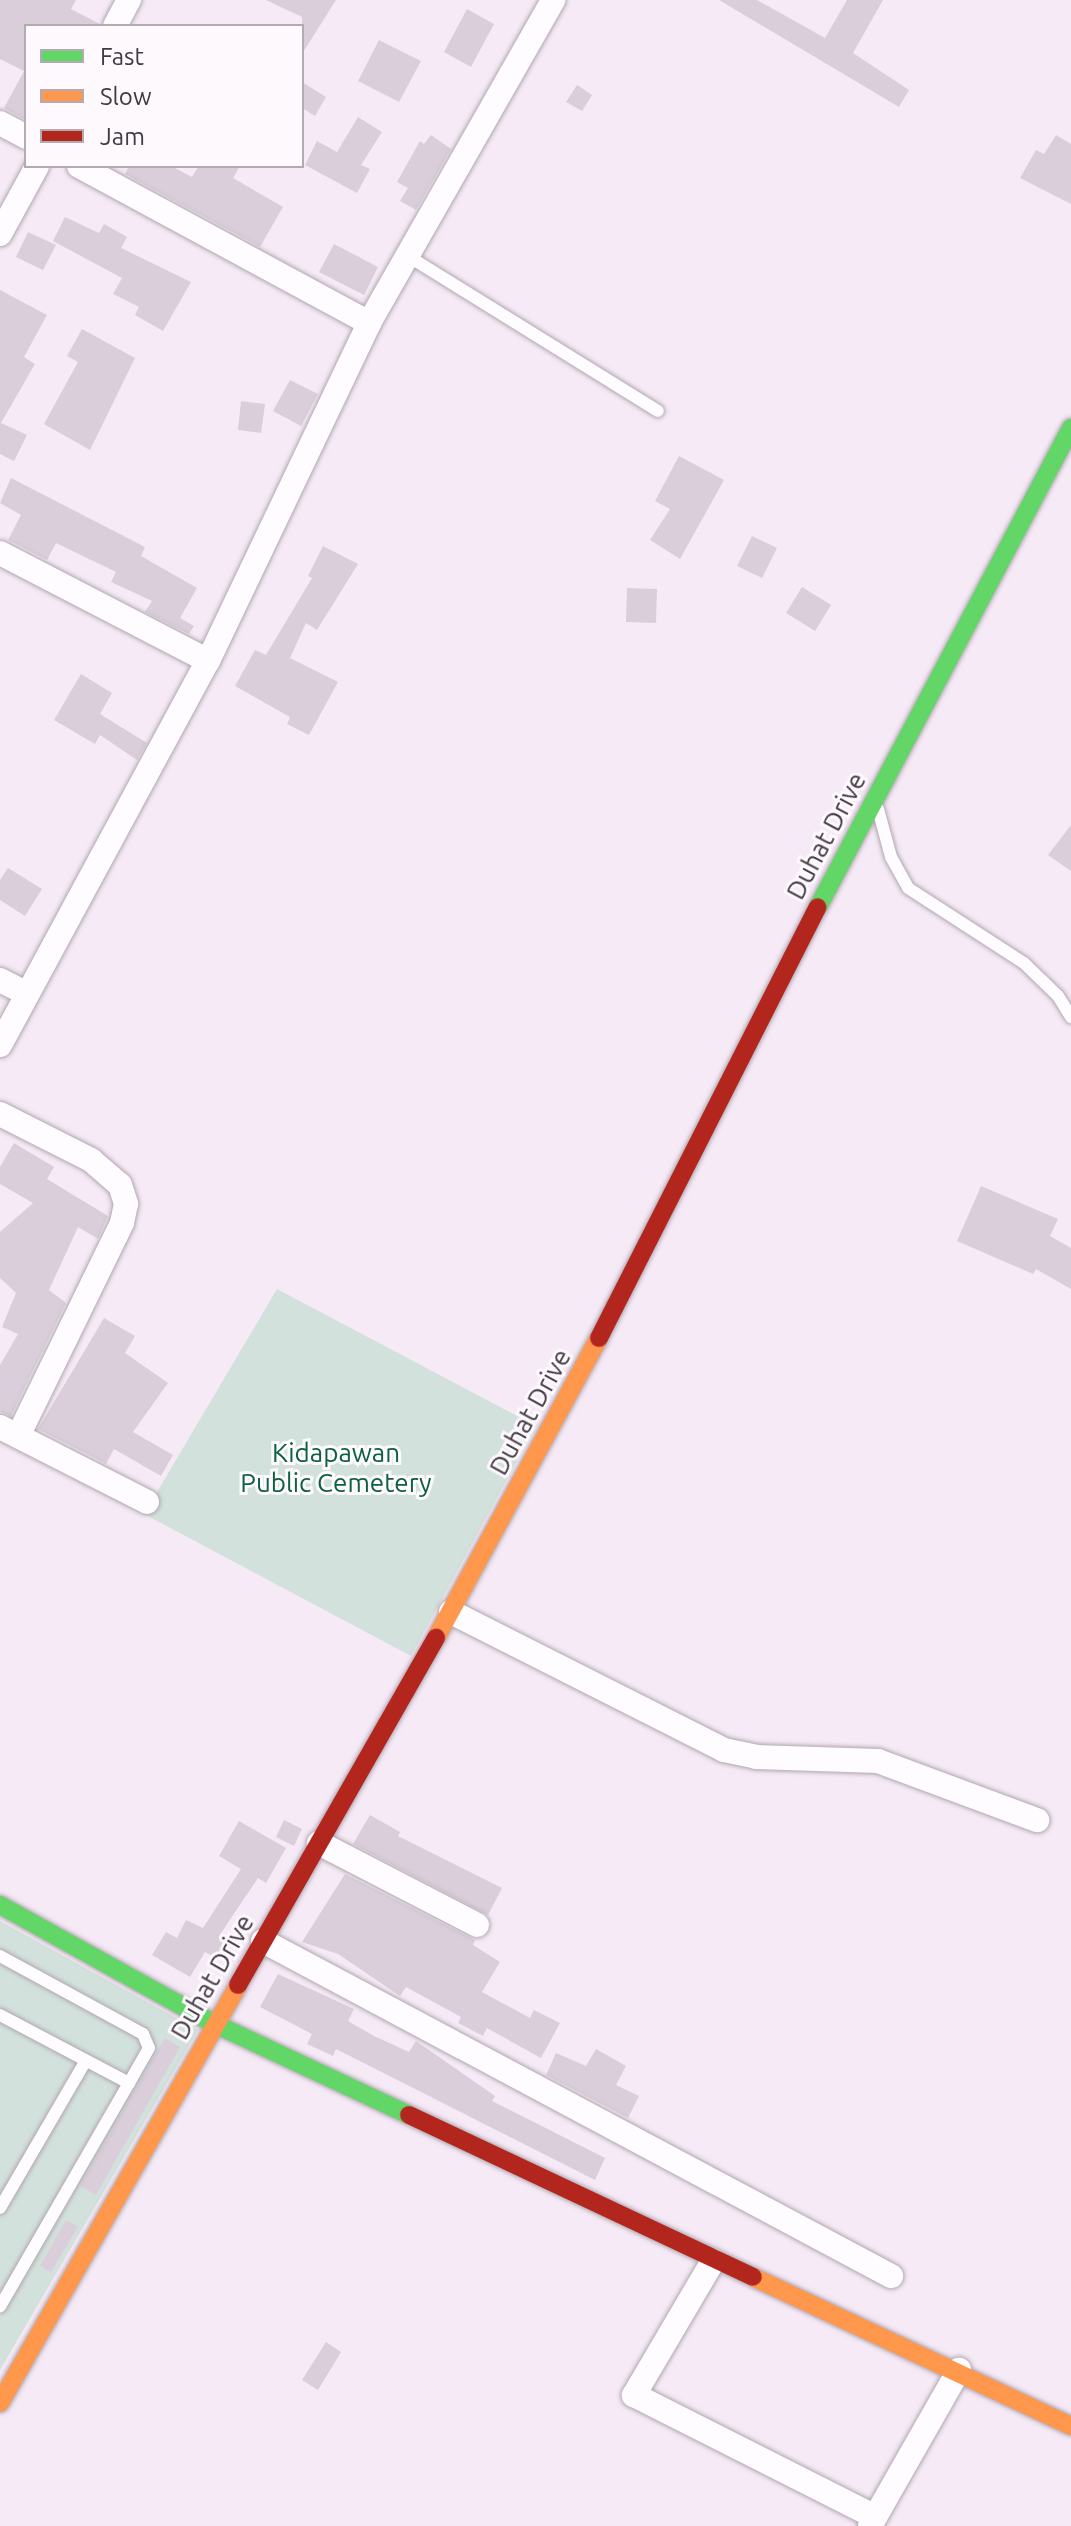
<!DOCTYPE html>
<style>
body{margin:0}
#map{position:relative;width:1071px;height:2526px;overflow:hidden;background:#f6eaf6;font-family:Ubuntu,sans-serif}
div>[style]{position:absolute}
.green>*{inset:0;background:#d3e1dc}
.building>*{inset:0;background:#dacedb}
.roads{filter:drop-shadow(0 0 2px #b0a7b0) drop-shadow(0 0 2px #b0a7b0)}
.lane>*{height:12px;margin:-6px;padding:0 6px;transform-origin:6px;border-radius:6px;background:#fefcfe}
.street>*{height:24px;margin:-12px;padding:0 12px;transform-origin:12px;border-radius:12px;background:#fefcfe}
.fast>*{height:18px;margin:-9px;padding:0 9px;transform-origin:9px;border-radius:9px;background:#63d668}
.slow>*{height:18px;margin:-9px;padding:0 9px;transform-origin:9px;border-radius:9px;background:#ff974d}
.jam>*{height:18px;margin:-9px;padding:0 9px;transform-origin:9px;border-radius:9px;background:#b3261e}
span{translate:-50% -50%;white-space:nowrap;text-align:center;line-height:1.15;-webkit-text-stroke:6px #fdf9fd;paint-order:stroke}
.street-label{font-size:26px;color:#423942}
.park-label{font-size:26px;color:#0d6142}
.legend{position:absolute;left:24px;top:24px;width:280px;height:144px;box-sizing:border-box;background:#fdf9fd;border:2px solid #b2acb2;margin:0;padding:10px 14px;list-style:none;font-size:24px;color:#423942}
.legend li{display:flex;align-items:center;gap:16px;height:40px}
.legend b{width:40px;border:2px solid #b2acb2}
</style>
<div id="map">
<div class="green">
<div style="clip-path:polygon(277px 1289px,536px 1426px,411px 1656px,144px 1514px)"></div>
<div style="clip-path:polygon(0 1921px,198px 2030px,0 2370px)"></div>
</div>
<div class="building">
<div style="clip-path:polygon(0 0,76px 0,71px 9px,100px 24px,26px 26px,26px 120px,4px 108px,24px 71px,0 59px)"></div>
<div style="clip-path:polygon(266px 0,336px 0,302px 54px,302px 17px)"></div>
<div style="clip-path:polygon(719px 0,757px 0,825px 38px,847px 0,883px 0,853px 53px,909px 90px,899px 107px)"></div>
<div style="clip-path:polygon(467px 9px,494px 24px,471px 67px,444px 52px)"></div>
<div style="clip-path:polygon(379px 40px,421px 61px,399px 102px,358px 81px)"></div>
<div style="clip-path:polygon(302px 82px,326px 97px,315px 116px,302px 108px)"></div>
<div style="clip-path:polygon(577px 85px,592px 95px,582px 111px,566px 102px)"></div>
<div style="clip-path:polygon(358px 117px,382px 132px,361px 165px,370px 169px,357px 193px,305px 165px,317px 141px,337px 152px)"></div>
<div style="clip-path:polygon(431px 135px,451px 149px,416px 210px,400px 201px,408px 188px,397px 182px,420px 141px,424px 144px)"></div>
<div style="clip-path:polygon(1056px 135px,1071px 144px,1071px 204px,1020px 178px,1036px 150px,1044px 154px)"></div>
<div style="clip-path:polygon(129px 166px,171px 166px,192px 177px,199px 166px,240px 166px,233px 178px,283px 207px,260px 247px,125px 174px)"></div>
<div style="clip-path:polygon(65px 217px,99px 233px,104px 224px,127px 237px,121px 248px,191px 282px,163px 331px,135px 315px,139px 307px,113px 294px,122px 278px,53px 241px)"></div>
<div style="clip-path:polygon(28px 232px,56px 245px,43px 270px,16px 257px)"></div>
<div style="clip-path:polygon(334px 244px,378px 267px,364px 295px,319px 272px)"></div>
<div style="clip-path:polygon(0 290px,47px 315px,24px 357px,35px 364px,1px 423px,27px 435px,14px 461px,0 454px)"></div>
<div style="clip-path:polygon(82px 329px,135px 358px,90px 450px,44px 424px,78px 362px,67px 356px)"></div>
<div style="clip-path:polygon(290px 380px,318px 394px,301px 426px,273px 411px)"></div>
<div style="clip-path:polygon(241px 401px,265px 404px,261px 433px,238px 430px)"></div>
<div style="clip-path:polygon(679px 456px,724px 480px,680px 559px,650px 540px,670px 509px,655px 501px)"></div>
<div style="clip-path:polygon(11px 478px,145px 547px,141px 556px,197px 588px,180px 618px,194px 626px,189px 634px,145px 612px,152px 601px,111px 582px,116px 572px,56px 543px,47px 560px,8px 540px,21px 515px,0 503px)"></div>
<div style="clip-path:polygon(752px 536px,777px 548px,762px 578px,737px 566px)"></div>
<div style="clip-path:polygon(323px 546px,358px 564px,317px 630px,306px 623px,290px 658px,338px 682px,309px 735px,287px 724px,290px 717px,235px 686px,255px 650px,266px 655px,312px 578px,308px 576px)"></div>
<div style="clip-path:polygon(802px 587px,831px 605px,815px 631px,786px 613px)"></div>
<div style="clip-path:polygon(627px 588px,657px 589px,656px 623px,626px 622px)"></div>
<div style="clip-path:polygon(81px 674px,112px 693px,100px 714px,147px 743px,137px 760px,100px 735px,95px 744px,54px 720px)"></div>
<div style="clip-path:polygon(1071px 825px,1071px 871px,1048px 855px)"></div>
<div style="clip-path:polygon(8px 868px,42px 889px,25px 916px,0 900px,0 880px)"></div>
<div style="clip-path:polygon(14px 1143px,54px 1167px,47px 1179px,108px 1216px,98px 1239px,78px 1227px,49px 1290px,66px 1303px,11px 1416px,0 1412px,0 1365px,18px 1334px,2px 1327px,16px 1293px,0 1278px,0 1232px,33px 1203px,0 1184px,0 1167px)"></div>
<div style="clip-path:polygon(981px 1186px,1058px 1219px,1050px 1236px,1071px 1248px,1071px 1289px,1036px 1269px,1033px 1274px,957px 1241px)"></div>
<div style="clip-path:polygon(104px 1318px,135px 1336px,125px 1353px,168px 1383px,133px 1432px,173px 1455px,161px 1476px,114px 1449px,106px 1464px,38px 1429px)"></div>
<div style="clip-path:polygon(370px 1815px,400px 1832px,398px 1836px,502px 1888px,488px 1915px,353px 1844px)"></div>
<div style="clip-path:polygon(284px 1820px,302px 1829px,294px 1846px,276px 1837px)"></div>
<div style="clip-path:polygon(239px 1821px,286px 1848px,266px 1883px,258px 1878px,219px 1936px,228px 1941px,218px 1959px,205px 1952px,190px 1977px,152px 1955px,166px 1932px,177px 1938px,186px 1920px,203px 1928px,241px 1869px,219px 1856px)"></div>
<div style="clip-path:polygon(345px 1874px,475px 1940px,473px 1945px,500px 1962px,482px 1992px,530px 2018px,534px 2010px,560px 2023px,541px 2058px,487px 2028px,483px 2036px,458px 2023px,461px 2017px,406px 1987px,400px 1996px,338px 1954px,302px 1942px)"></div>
<div style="clip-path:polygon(278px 1974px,354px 2009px,348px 2021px,374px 2036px,409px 2052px,416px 2041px,495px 2096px,492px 2101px,605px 2158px,595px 2180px,336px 2049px,333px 2056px,307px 2044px,312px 2034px,260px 2007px)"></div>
<div style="clip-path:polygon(165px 2038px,180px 2047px,96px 2195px,80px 2186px)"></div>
<div style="clip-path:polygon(596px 2049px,626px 2066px,616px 2085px,639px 2096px,628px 2118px,546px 2075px,556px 2053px,586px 2066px)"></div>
<div style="clip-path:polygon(66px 2220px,78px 2227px,51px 2272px,40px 2266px)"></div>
<div style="clip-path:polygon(326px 2342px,341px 2352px,318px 2390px,302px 2380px)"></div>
</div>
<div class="roads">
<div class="lane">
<div style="left:408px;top:256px;width:294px;rotate:31.8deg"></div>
<div style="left:878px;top:809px;width:50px;rotate:74.8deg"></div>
<div style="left:891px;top:857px;width:35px;rotate:61deg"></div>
<div style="left:908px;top:888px;width:138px;rotate:32.9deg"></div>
<div style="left:1024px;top:963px;width:47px;rotate:44.1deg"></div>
<div style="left:1058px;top:996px;width:25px;rotate:58deg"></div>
<div style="left:0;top:1956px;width:163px;rotate:28.6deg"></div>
<div style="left:143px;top:2034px;width:15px;rotate:67deg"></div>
<div style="left:149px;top:2048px;width:40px;rotate:119.7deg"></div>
<div style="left:0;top:2015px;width:146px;rotate:27.8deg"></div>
<div style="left:129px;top:2083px;width:258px;rotate:120deg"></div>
<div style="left:0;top:2208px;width:169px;rotate:-59.8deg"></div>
</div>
<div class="street">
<div style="left:115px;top:26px;width:30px;rotate:-62deg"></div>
<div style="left:0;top:123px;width:30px;rotate:28deg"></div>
<div style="left:79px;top:166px;width:330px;rotate:28.4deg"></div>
<div style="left:0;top:234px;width:77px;rotate:-61.4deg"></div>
<div style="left:0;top:553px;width:234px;rotate:27.4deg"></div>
<div style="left:0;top:980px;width:30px;rotate:27deg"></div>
<div style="left:0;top:1045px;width:437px;rotate:-61.6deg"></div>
<div style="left:208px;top:661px;width:374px;rotate:-64.5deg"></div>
<div style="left:369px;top:323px;width:372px;rotate:-60.3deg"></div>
<div style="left:0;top:1114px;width:102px;rotate:26.8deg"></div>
<div style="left:91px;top:1160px;width:38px;rotate:41deg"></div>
<div style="left:120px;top:1185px;width:20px;rotate:72deg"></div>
<div style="left:126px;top:1204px;width:19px;rotate:102deg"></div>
<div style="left:122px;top:1223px;width:237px;rotate:116deg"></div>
<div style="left:0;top:1427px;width:165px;rotate:27deg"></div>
<div style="left:451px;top:1612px;width:306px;rotate:26.8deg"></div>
<div style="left:724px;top:1750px;width:33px;rotate:12deg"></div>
<div style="left:756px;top:1757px;width:122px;rotate:1.9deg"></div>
<div style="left:878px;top:1761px;width:170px;rotate:20.4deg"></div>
<div style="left:319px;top:1843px;width:178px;rotate:27.4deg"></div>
<div style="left:263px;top:1941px;width:712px;rotate:28.08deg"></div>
<div style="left:713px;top:2261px;width:156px;rotate:120.5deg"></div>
<div style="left:634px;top:2395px;width:270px;rotate:26.8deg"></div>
<div style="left:870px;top:2526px;width:180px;rotate:-60.3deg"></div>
</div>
<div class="fast">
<div style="left:818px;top:907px;width:542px;rotate:-62.16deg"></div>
<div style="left:0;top:1905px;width:246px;rotate:29deg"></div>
<div style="left:215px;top:2024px;width:214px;rotate:25.1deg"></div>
</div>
<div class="slow">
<div style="left:436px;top:1638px;width:341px;rotate:-61.5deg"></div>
<div style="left:753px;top:2277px;width:351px;rotate:25.1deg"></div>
<div style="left:0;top:2403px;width:481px;rotate:-60.3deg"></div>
</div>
<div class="jam">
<div style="left:599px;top:1338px;width:483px;rotate:-63.1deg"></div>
<div style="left:238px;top:1985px;width:400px;rotate:-60.3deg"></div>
<div style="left:409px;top:2115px;width:380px;rotate:25.2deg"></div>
</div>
</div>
<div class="street-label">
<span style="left:826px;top:836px;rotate:-62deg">Duhat Drive</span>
<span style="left:530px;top:1412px;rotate:-61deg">Duhat Drive</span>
<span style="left:212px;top:1977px;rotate:-60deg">Duhat Drive</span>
</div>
<div class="park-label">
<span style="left:336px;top:1468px">Kidapawan<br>Public Cemetery</span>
</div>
<ul class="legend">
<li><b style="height:10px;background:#63d668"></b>Fast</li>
<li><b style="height:10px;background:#ff974d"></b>Slow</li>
<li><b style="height:10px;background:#b3261e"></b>Jam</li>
</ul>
</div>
